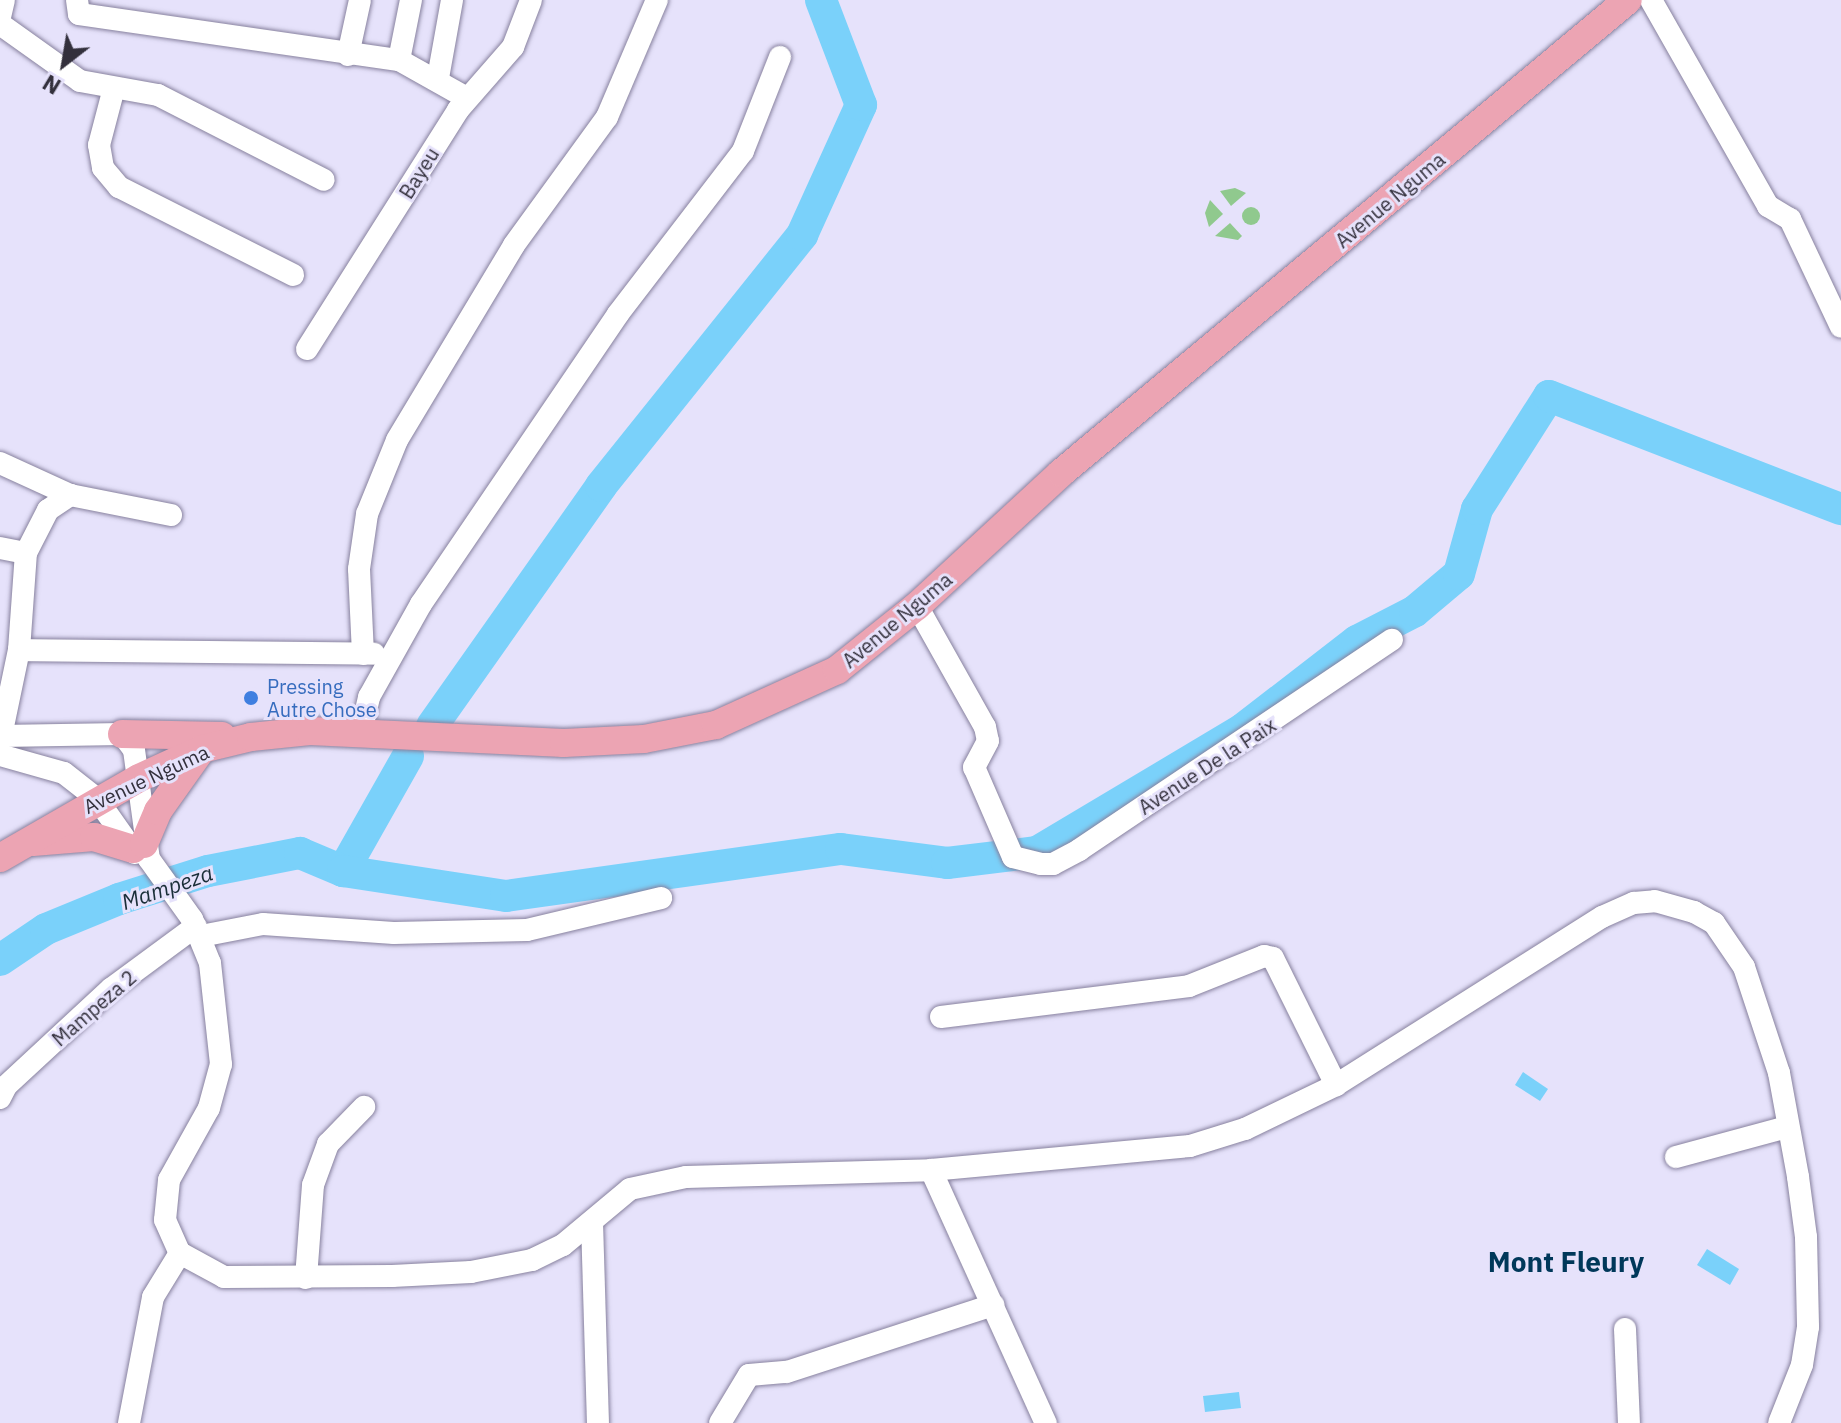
<!DOCTYPE html>
<style>
body{margin:0}
#map{position:relative;width:1841px;height:1423px;overflow:hidden;background:#e6e2fb;font-family:"IBM Plex Sans",sans-serif}
div>[style]{position:absolute}
.green>*{inset:0;background:#90c98e}
.round{border-radius:50%}
.water>*{inset:0;background:#7ad1fa}
.river>*{height:32px;margin:-16px;padding:0 16px;transform-origin:16px;border-radius:16px;background:#7ad1fa}
.roads{filter:drop-shadow(0 0 2px #87819e) drop-shadow(0 0 2px #87819e)}
.minor>*{height:22px;margin:-11px;padding:0 11px;transform-origin:11px;border-radius:11px;background:#fff}
.major>*{height:28px;margin:-14px;padding:0 14px;transform-origin:14px;border-radius:14px;background:#eca4b3}
.dots>*{width:22px;height:22px;translate:-50% -50%;box-sizing:border-box;border:4px solid #e6e2fb;border-radius:50%}
span{translate:-50% -50%;white-space:nowrap;text-align:center;line-height:1.15;-webkit-text-stroke:6px #e6e2fb;paint-order:stroke}
.street-label{font-size:20px;color:#33303c}
.shop-label{font-size:20px;color:#366cbe}
.left{translate:0 -50%;text-align:left}
.water-label{font-size:22px;color:#1a2e38;font-style:italic}
.district-label{font-size:28px;color:#00385a;font-weight:700}
.north{position:absolute;left:24px;top:24px;width:80px;height:80px;-webkit-text-stroke:6px #e6e2fb;paint-order:stroke;rotate:211deg;font-size:22px;font-weight:700;line-height:32px;text-align:center;color:#33303c}
.north::after{content:'';display:block;margin:auto;width:28px;height:36px;background:#33303c;clip-path:polygon(50% 0,100% 100%,50% 72%,0 100%)}
</style>
<div id="map">
<div class="green">
<div style="clip-path:polygon(1235px 188px,1246px 193px,1231px 206px,1220px 191px)"></div>
<div style="clip-path:polygon(1210px 200px,1223px 214px,1209px 227px,1205px 213px)"></div>
<div class="round" style="left:1242px;top:207px;width:18px;height:18px"></div>
<div style="clip-path:polygon(1230px 223px,1242px 236px,1238px 240px,1215px 236px)"></div>
</div>
<div class="water">
<div style="clip-path:polygon(1523px 1072px,1548px 1089px,1540px 1101px,1515px 1085px)"></div>
<div style="clip-path:polygon(1707px 1249px,1739px 1269px,1730px 1285px,1697px 1265px)"></div>
<div style="clip-path:polygon(1239px 1392px,1241px 1408px,1205px 1412px,1203px 1396px)"></div>
</div>
<div class="river">
<div style="left:432px;top:726px;width:294px;rotate:-54.8deg"></div>
<div style="left:601px;top:486px;width:322px;rotate:-51.3deg"></div>
<div style="left:802px;top:235px;width:143px;rotate:-65.6deg"></div>
<div style="left:861px;top:105px;width:112px;rotate:-110.9deg"></div>
<div style="left:343px;top:871px;width:132px;rotate:-60.5deg"></div>
<div style="left:0;top:960px;width:55px;rotate:-34deg"></div>
<div style="left:46px;top:929px;width:79px;rotate:-22.3deg"></div>
<div style="left:119px;top:899px;width:93px;rotate:-17.5deg"></div>
<div style="left:208px;top:871px;width:94px;rotate:-11.1deg"></div>
<div style="left:300px;top:853px;width:47px;rotate:22.7deg"></div>
<div style="left:343px;top:871px;width:165px;rotate:8.7deg"></div>
<div style="left:506px;top:896px;width:338px;rotate:-8deg"></div>
<div style="left:841px;top:849px;width:107px;rotate:7.5deg"></div>
<div style="left:947px;top:863px;width:91px;rotate:-7deg"></div>
<div style="left:1037px;top:852px;width:240px;rotate:-30.8deg"></div>
<div style="left:1243px;top:729px;width:144px;rotate:-37.7deg"></div>
<div style="left:1357px;top:641px;width:65px;rotate:-27.3deg"></div>
<div style="left:1415px;top:611px;width:57px;rotate:-40.1deg"></div>
<div style="left:1459px;top:574px;width:67px;rotate:-74.5deg"></div>
<div style="left:1477px;top:509px;width:134px;rotate:-57.5deg"></div>
<div style="left:1549px;top:396px;width:313px;rotate:21.2deg"></div>
</div>
<div class="roads">
<div class="minor">
<div style="left:77px;top:0;width:14px;rotate:82deg"></div>
<div style="left:79px;top:14px;width:323px;rotate:8.2deg"></div>
<div style="left:399px;top:60px;width:78px;rotate:29.2deg"></div>
<div style="left:1651px;top:0;width:237px;rotate:60.4deg"></div>
<div style="left:1768px;top:206px;width:26px;rotate:31deg"></div>
<div style="left:1790px;top:219px;width:119px;rotate:64.7deg"></div>
<div style="left:0;top:17px;width:17px;rotate:-77deg"></div>
<div style="left:0;top:24px;width:98px;rotate:35.5deg"></div>
<div style="left:80px;top:81px;width:79px;rotate:10.2deg"></div>
<div style="left:158px;top:95px;width:186px;rotate:27.1deg"></div>
<div style="left:348px;top:55px;width:56px;rotate:-77.7deg"></div>
<div style="left:399px;top:60px;width:61px;rotate:-78.7deg"></div>
<div style="left:438px;top:78px;width:79px;rotate:-79.8deg"></div>
<div style="left:114px;top:88px;width:59px;rotate:104.7deg"></div>
<div style="left:99px;top:145px;width:23px;rotate:80deg"></div>
<div style="left:103px;top:168px;width:25px;rotate:50deg"></div>
<div style="left:119px;top:187px;width:195px;rotate:26.8deg"></div>
<div style="left:307px;top:349px;width:283px;rotate:-57.7deg"></div>
<div style="left:458px;top:110px;width:84px;rotate:-48.9deg"></div>
<div style="left:513px;top:47px;width:50px;rotate:-69deg"></div>
<div style="left:0;top:463px;width:77px;rotate:24.6deg"></div>
<div style="left:70px;top:495px;width:103px;rotate:11.2deg"></div>
<div style="left:0;top:548px;width:26px;rotate:11deg"></div>
<div style="left:917px;top:606px;width:139px;rotate:60.7deg"></div>
<div style="left:985px;top:727px;width:14px;rotate:78deg"></div>
<div style="left:988px;top:741px;width:30px;rotate:118deg"></div>
<div style="left:974px;top:767px;width:98px;rotate:66.6deg"></div>
<div style="left:1013px;top:857px;width:29px;rotate:14deg"></div>
<div style="left:1041px;top:864px;width:12px"></div>
<div style="left:1053px;top:864px;width:30px;rotate:-28deg"></div>
<div style="left:1079px;top:850px;width:377px;rotate:-33.9deg"></div>
<div style="left:19px;top:650px;width:355px;rotate:0.6deg"></div>
<div style="left:363px;top:654px;width:85px;rotate:-92.7deg"></div>
<div style="left:359px;top:569px;width:56px;rotate:-81.7deg"></div>
<div style="left:367px;top:514px;width:80px;rotate:-67.9deg"></div>
<div style="left:397px;top:440px;width:227px;rotate:-59deg"></div>
<div style="left:514px;top:245px;width:158px;rotate:-54deg"></div>
<div style="left:607px;top:117px;width:127px;rotate:-66.9deg"></div>
<div style="left:361px;top:732px;width:36px;rotate:-77deg"></div>
<div style="left:369px;top:697px;width:107px;rotate:-60.8deg"></div>
<div style="left:421px;top:604px;width:351px;rotate:-55.8deg"></div>
<div style="left:618px;top:314px;width:205px;rotate:-52.5deg"></div>
<div style="left:743px;top:151px;width:101px;rotate:-68.5deg"></div>
<div style="left:0;top:736px;width:122px;rotate:-0.9deg"></div>
<div style="left:122px;top:734px;width:20px;rotate:53deg"></div>
<div style="left:134px;top:750px;width:110px;rotate:82.2deg"></div>
<div style="left:149px;top:859px;width:74px;rotate:54.4deg"></div>
<div style="left:192px;top:919px;width:48px;rotate:67.8deg"></div>
<div style="left:210px;top:963px;width:102px;rotate:83.8deg"></div>
<div style="left:221px;top:1064px;width:46px;rotate:105.3deg"></div>
<div style="left:209px;top:1108px;width:82px;rotate:119.1deg"></div>
<div style="left:169px;top:1180px;width:40px;rotate:95.7deg"></div>
<div style="left:165px;top:1220px;width:36px;rotate:66deg"></div>
<div style="left:180px;top:1253px;width:50px;rotate:28.6deg"></div>
<div style="left:224px;top:1277px;width:168px;rotate:-0.3deg"></div>
<div style="left:392px;top:1276px;width:79px;rotate:-2.9deg"></div>
<div style="left:471px;top:1272px;width:62px;rotate:-11.1deg"></div>
<div style="left:532px;top:1260px;width:34px;rotate:-26deg"></div>
<div style="left:563px;top:1245px;width:87px;rotate:-39.9deg"></div>
<div style="left:630px;top:1189px;width:57px;rotate:-12.1deg"></div>
<div style="left:686px;top:1177px;width:245px;rotate:-1.6deg"></div>
<div style="left:931px;top:1170px;width:260px;rotate:-5.3deg"></div>
<div style="left:1190px;top:1146px;width:58px;rotate:-17.2deg"></div>
<div style="left:1245px;top:1129px;width:101px;rotate:-25.8deg"></div>
<div style="left:1336px;top:1085px;width:315px;rotate:-32.3deg"></div>
<div style="left:1602px;top:917px;width:35px;rotate:-24deg"></div>
<div style="left:1634px;top:903px;width:21px;rotate:-5deg"></div>
<div style="left:1655px;top:901px;width:41px;rotate:15.8deg"></div>
<div style="left:1694px;top:912px;width:23px;rotate:29deg"></div>
<div style="left:1714px;top:923px;width:53px;rotate:55.7deg"></div>
<div style="left:1744px;top:967px;width:112px;rotate:71.7deg"></div>
<div style="left:1779px;top:1073px;width:106px;rotate:79.6deg"></div>
<div style="left:1798px;top:1177px;width:61px;rotate:82.4deg"></div>
<div style="left:1806px;top:1237px;width:90px;rotate:88.7deg"></div>
<div style="left:1808px;top:1327px;width:38px;rotate:99deg"></div>
<div style="left:1802px;top:1365px;width:62px;rotate:111.6deg"></div>
<div style="left:1px;top:736px;width:88px;rotate:-78.2deg"></div>
<div style="left:19px;top:650px;width:97px;rotate:-85.9deg"></div>
<div style="left:26px;top:553px;width:48px;rotate:-62.9deg"></div>
<div style="left:48px;top:510px;width:27px;rotate:-34deg"></div>
<div style="left:0;top:755px;width:66px;rotate:15.7deg"></div>
<div style="left:64px;top:773px;width:42px;rotate:38.2deg"></div>
<div style="left:97px;top:799px;width:66px;rotate:54.9deg"></div>
<div style="left:201px;top:936px;width:63px;rotate:-11deg"></div>
<div style="left:263px;top:924px;width:131px;rotate:3.9deg"></div>
<div style="left:394px;top:933px;width:133px;rotate:-1.3deg"></div>
<div style="left:527px;top:930px;width:138px;rotate:-13.4deg"></div>
<div style="left:941px;top:1017px;width:250px;rotate:-7.1deg"></div>
<div style="left:1189px;top:986px;width:81px;rotate:-21.8deg"></div>
<div style="left:1264px;top:956px;width:9px;rotate:13deg"></div>
<div style="left:1273px;top:958px;width:142px;rotate:63.6deg"></div>
<div style="left:0;top:1098px;width:13px;rotate:-63deg"></div>
<div style="left:6px;top:1086px;width:144px;rotate:-42.8deg"></div>
<div style="left:112px;top:988px;width:104px;rotate:-36.4deg"></div>
<div style="left:1676px;top:1157px;width:115px;rotate:-15.1deg"></div>
<div style="left:931px;top:1170px;width:278px;rotate:65.6deg"></div>
<div style="left:592px;top:1222px;width:201px;rotate:88.3deg"></div>
<div style="left:306px;top:1278px;width:93px;rotate:-85.7deg"></div>
<div style="left:313px;top:1185px;width:44px;rotate:-69.9deg"></div>
<div style="left:328px;top:1144px;width:52px;rotate:-45.8deg"></div>
<div style="left:1625px;top:1329px;width:94px;rotate:87.6deg"></div>
<div style="left:129px;top:1423px;width:128px;rotate:-79.2deg"></div>
<div style="left:153px;top:1297px;width:52px;rotate:-58.5deg"></div>
<div style="left:720px;top:1423px;width:56px;rotate:-58.9deg"></div>
<div style="left:749px;top:1375px;width:38px;rotate:-5deg"></div>
<div style="left:787px;top:1372px;width:217px;rotate:-18deg"></div>
</div>
<div class="major">
<div style="left:122px;top:734px;width:100px;rotate:1.1deg"></div>
<div style="left:33px;top:842px;width:61px;rotate:-4.7deg"></div>
<div style="left:94px;top:837px;width:41px;rotate:17.1deg"></div>
<div style="left:144px;top:844px;width:36px;rotate:-67deg"></div>
<div style="left:158px;top:811px;width:71px;rotate:-54.7deg"></div>
<div style="left:0;top:858px;width:160px;rotate:-29.9deg"></div>
<div style="left:139px;top:778px;width:69px;rotate:-24.7deg"></div>
<div style="left:202px;top:749px;width:50px;rotate:-13.8deg"></div>
<div style="left:251px;top:737px;width:59px;rotate:-5.8deg"></div>
<div style="left:310px;top:731px;width:254px;rotate:2.7deg"></div>
<div style="left:564px;top:743px;width:80px;rotate:-2.9deg"></div>
<div style="left:644px;top:739px;width:73px;rotate:-11deg"></div>
<div style="left:716px;top:725px;width:133px;rotate:-24.4deg"></div>
<div style="left:837px;top:670px;width:102px;rotate:-38.7deg"></div>
<div style="left:917px;top:606px;width:196px;rotate:-42.7deg"></div>
<div style="left:1061px;top:473px;width:738px;rotate:-39.84deg"></div>
</div>
</div>
<div class="dots">
<div style="left:251px;top:698px;background:#3f7fe0"></div>
</div>
<div class="street-label">
<span style="left:419px;top:173px;rotate:-58deg">Bayeu</span>
<span style="left:1390px;top:200px;rotate:-40deg">Avenue Nguma</span>
<span style="left:897px;top:620px;rotate:-40deg">Avenue Nguma</span>
<span style="left:1207px;top:766px;rotate:-33deg">Avenue De la Paix</span>
<span style="left:146px;top:779px;rotate:-25deg">Avenue Nguma</span>
<span style="left:94px;top:1008px;rotate:-41deg">Mampeza 2</span>
</div>
<div class="shop-label">
<span class="left" style="left:267px;top:698px">Pressing<br>Autre Chose</span>
</div>
<div class="water-label">
<span style="left:167px;top:887px;rotate:-19deg">Mampeza</span>
</div>
<div class="district-label">
<span style="left:1566px;top:1262px">Mont Fleury</span>
</div>
<div class="north">N</div>
</div>
